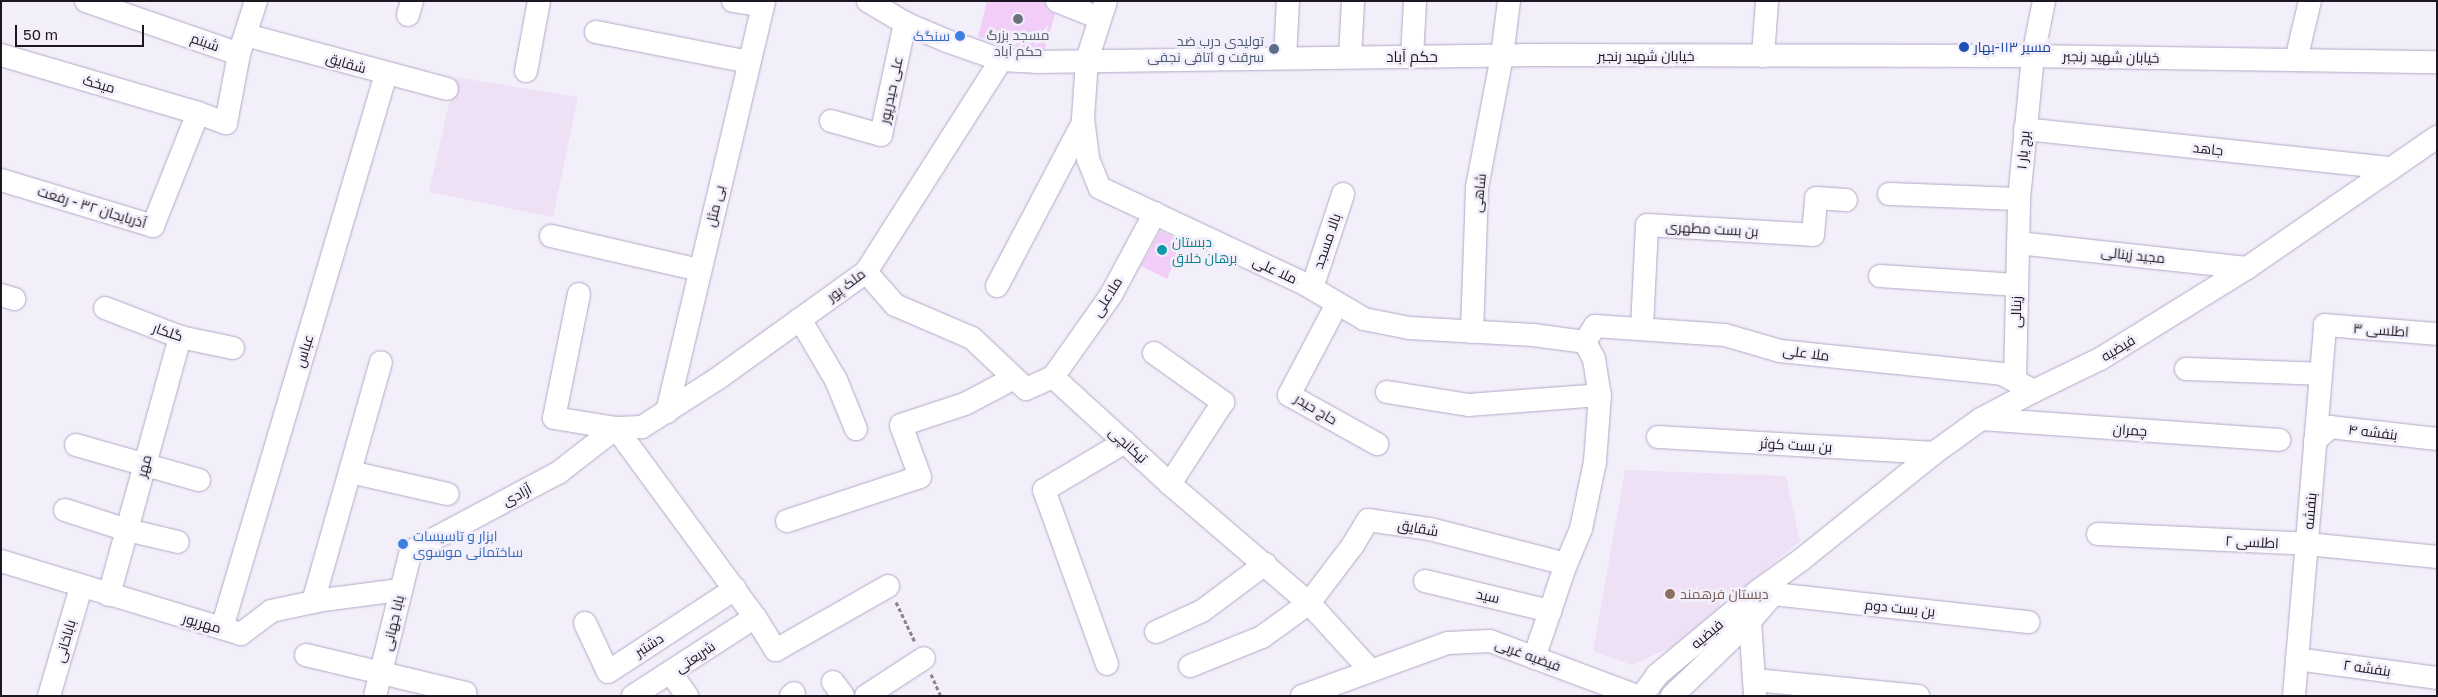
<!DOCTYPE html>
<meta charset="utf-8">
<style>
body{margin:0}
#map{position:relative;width:2438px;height:697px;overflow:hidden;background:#f2eefa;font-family:"Golos Text",Cairo,sans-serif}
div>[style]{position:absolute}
.education>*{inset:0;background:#eee1f5}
.building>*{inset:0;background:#f1cdf7}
.path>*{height:3px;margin-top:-1.5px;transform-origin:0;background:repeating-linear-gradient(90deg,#898490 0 4px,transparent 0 6.5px)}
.roads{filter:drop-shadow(0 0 1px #b4a8c6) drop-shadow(0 0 1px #b4a8c6)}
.minor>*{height:22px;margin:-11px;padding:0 11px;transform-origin:11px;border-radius:11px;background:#fff}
.dots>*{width:14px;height:14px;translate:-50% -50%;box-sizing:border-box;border:2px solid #f2eefa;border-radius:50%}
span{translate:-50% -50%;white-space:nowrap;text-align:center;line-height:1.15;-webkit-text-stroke:5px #f2eefa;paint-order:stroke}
.worship-label{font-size:14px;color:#5b616d}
.shop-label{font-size:14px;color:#366cbe}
.right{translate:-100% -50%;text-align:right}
.left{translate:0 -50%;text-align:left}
.service-label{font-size:14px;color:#4e5e75}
.street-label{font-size:14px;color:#1c1722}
.transit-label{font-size:14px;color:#164399}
.culture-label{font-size:14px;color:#0d838f}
.education-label{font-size:14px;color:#785e54}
.neighbourhood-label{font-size:15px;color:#1c1722}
.frame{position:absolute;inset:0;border:2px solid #1c1722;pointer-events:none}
.scale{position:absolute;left:15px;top:25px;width:129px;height:22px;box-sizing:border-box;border:2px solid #1c1722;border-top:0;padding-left:6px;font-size:15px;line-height:18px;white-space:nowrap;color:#1c1722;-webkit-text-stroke:4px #f2eefa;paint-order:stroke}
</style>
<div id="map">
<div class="education">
<div style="clip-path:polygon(455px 77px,578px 97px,553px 217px,429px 192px)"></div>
<div style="clip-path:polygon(1625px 470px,1786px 476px,1800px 541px,1673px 646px,1632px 665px,1593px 651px)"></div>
</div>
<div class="building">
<div style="clip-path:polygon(987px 1px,1044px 1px,1047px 10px,1055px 14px,1045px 49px,1021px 48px,978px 37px)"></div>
<div style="clip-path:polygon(1160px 231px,1183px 241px,1167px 279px,1141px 266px)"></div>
</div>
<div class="path">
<div style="left:896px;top:602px;width:44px;rotate:64.6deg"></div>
<div style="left:931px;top:674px;width:24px;rotate:66deg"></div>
</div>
<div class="roads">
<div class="minor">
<div style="left:86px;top:1px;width:162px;rotate:19.1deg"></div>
<div style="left:733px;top:1px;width:30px;rotate:9deg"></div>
<div style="left:868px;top:1px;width:43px;rotate:30.7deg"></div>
<div style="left:905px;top:23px;width:46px;rotate:23.2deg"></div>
<div style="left:947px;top:41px;width:57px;rotate:19.4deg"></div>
<div style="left:1001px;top:60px;width:35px;rotate:3deg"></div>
<div style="left:1036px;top:62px;width:487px;rotate:-0.8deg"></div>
<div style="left:1523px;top:55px;width:510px;rotate:0.11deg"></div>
<div style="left:2033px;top:56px;width:404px;rotate:0.9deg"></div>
<div style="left:1057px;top:1px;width:35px;rotate:22deg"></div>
<div style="left:1106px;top:1px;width:62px;rotate:107.9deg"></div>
<div style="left:1087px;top:60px;width:58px;rotate:93.9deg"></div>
<div style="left:1083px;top:118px;width:41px;rotate:83deg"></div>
<div style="left:1088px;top:159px;width:31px;rotate:68deg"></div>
<div style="left:1100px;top:188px;width:224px;rotate:25.1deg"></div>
<div style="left:1303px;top:283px;width:71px;rotate:30.5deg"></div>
<div style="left:1364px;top:319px;width:46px;rotate:11.3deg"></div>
<div style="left:1409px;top:328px;width:124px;rotate:3.2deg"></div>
<div style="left:1533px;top:335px;width:52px;rotate:7.7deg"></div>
<div style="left:1585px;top:342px;width:19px;rotate:62deg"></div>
<div style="left:1594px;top:359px;width:36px;rotate:81deg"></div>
<div style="left:1600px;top:395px;width:67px;rotate:94.3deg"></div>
<div style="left:1595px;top:462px;width:68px;rotate:101.8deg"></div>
<div style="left:1581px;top:529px;width:38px;rotate:113deg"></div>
<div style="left:1566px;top:564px;width:99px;rotate:108.8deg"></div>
<div style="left:408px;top:15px;width:15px;rotate:-74deg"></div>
<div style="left:596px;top:32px;width:156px;rotate:11.1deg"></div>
<div style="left:246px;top:35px;width:208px;rotate:15deg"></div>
<div style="left:1px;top:55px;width:205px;rotate:16.4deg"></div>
<div style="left:1763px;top:56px;width:55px;rotate:-85.8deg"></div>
<div style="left:1350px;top:57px;width:56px;rotate:-86.9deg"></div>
<div style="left:1412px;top:57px;width:56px;rotate:-86.9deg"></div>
<div style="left:1285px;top:58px;width:57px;rotate:-87deg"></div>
<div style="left:2296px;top:60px;width:61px;rotate:-76.7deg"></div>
<div style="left:526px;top:71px;width:71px;rotate:-79.5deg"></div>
<div style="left:831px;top:121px;width:52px;rotate:15.6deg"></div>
<div style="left:881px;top:135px;width:115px;rotate:-77.9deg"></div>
<div style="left:2025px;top:129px;width:369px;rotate:6.1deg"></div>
<div style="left:1px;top:180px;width:159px;rotate:16.8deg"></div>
<div style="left:153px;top:226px;width:122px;rotate:-68.3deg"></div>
<div style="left:198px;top:113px;width:30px;rotate:20deg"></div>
<div style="left:226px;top:123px;width:70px;rotate:-79.3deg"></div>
<div style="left:239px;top:54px;width:56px;rotate:-72.2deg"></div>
<div style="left:1889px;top:194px;width:130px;rotate:2.2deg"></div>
<div style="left:551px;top:236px;width:153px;rotate:12.9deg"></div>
<div style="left:2018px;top:243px;width:230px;rotate:6.2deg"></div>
<div style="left:866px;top:272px;width:44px;rotate:48.7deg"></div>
<div style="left:895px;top:305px;width:84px;rotate:23.2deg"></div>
<div style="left:972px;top:338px;width:74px;rotate:43.4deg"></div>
<div style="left:1026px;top:389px;width:30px;rotate:-24deg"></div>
<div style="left:1053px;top:377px;width:100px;rotate:-54.7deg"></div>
<div style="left:1111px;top:295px;width:93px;rotate:-61.8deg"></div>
<div style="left:1880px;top:276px;width:137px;rotate:3.8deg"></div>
<div style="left:997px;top:286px;width:184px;rotate:-62.2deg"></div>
<div style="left:1312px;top:288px;width:99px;rotate:-71.7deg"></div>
<div style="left:579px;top:294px;width:126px;rotate:101.4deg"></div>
<div style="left:554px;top:418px;width:63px;rotate:9.2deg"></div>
<div style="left:616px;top:428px;width:26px;rotate:-2deg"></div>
<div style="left:642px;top:427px;width:89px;rotate:-32.6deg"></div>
<div style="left:717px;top:379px;width:183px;rotate:-35.7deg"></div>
<div style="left:866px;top:272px;width:251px;rotate:-57.5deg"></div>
<div style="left:1px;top:295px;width:14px;rotate:17deg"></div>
<div style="left:1337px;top:304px;width:103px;rotate:117.8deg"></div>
<div style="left:1289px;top:395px;width:101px;rotate:29.1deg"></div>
<div style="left:105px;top:308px;width:80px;rotate:21.1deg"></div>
<div style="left:180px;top:337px;width:54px;rotate:11.7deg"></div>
<div style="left:800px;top:319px;width:71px;rotate:59.5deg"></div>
<div style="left:836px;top:380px;width:53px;rotate:67.8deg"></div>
<div style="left:1642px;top:328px;width:103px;rotate:-87.2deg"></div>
<div style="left:1647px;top:225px;width:166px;rotate:3.4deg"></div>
<div style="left:1813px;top:235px;width:37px;rotate:-85deg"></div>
<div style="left:1816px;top:198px;width:30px;rotate:4deg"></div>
<div style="left:1472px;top:332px;width:145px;rotate:-88deg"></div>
<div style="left:1477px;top:187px;width:133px;rotate:-79.2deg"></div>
<div style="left:1502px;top:56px;width:55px;rotate:-82.7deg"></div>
<div style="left:1585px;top:342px;width:19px;rotate:-58deg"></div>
<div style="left:1595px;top:326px;width:130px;rotate:4deg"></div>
<div style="left:1725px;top:335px;width:57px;rotate:16.2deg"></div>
<div style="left:1780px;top:351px;width:223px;rotate:5.9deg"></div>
<div style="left:2002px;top:374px;width:36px;rotate:28deg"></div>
<div style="left:1154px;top:353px;width:85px;rotate:35.4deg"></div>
<div style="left:1223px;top:402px;width:98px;rotate:122.9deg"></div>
<div style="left:2186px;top:369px;width:135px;rotate:2.1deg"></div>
<div style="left:1053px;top:377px;width:159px;rotate:42.4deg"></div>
<div style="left:1170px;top:484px;width:183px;rotate:40.6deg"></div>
<div style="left:1309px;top:603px;width:92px;rotate:47.6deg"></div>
<div style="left:2015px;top:381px;width:182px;rotate:-88.7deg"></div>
<div style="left:2019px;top:199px;width:144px;rotate:-84.4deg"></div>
<div style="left:2033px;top:56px;width:56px;rotate:-78.7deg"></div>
<div style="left:1387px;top:392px;width:82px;rotate:9.1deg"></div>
<div style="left:1468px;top:405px;width:132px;rotate:-4.3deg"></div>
<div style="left:667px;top:412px;width:422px;rotate:-76.7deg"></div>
<div style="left:1981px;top:419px;width:299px;rotate:4deg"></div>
<div style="left:616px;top:428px;width:235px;rotate:53.7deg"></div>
<div style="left:755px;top:617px;width:39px;rotate:58deg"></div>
<div style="left:776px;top:650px;width:129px;rotate:-29.7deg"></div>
<div style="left:1658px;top:437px;width:276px;rotate:3.3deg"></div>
<div style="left:2315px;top:441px;width:21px;rotate:-43deg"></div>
<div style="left:2330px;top:427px;width:108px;rotate:6.4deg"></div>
<div style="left:76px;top:445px;width:128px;rotate:15.9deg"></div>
<div style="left:350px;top:472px;width:100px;rotate:12.7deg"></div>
<div style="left:65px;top:510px;width:65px;rotate:17.9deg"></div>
<div style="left:127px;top:530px;width:52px;rotate:13.2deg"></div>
<div style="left:787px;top:521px;width:140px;rotate:-18.3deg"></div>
<div style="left:920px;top:477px;width:55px;rotate:-110.1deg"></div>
<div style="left:901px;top:425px;width:67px;rotate:-18.2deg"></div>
<div style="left:965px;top:404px;width:55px;rotate:-28deg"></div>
<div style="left:2098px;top:534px;width:209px;rotate:2.7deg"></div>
<div style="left:2307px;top:544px;width:131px;rotate:5.7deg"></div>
<div style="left:1px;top:561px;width:251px;rotate:16.9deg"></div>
<div style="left:241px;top:634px;width:38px;rotate:-37deg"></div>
<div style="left:271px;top:611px;width:53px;rotate:-11.9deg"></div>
<div style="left:323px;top:600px;width:78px;rotate:-7.4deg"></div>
<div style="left:1425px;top:581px;width:129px;rotate:13.5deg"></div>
<div style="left:1773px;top:594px;width:257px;rotate:6.3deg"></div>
<div style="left:109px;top:595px;width:268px;rotate:-74.6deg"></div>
<div style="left:313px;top:602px;width:249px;rotate:-74.2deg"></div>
<div style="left:1750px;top:621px;width:74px;rotate:86.1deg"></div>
<div style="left:585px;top:623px;width:54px;rotate:64.9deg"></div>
<div style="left:608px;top:672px;width:152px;rotate:-33.2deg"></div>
<div style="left:222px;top:628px;width:578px;rotate:-73.51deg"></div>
<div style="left:1156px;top:632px;width:51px;rotate:-24.5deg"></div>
<div style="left:1202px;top:611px;width:79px;rotate:-36.7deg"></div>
<div style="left:306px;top:655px;width:164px;rotate:13.4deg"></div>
<div style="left:2297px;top:659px;width:141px;rotate:7.7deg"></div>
<div style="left:1107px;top:664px;width:185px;rotate:-109.9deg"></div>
<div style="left:1044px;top:490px;width:94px;rotate:-30.7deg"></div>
<div style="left:1190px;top:666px;width:78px;rotate:-21.9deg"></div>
<div style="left:1262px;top:637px;width:58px;rotate:-35.9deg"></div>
<div style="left:1309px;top:603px;width:73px;rotate:-52.8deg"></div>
<div style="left:1353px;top:545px;width:29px;rotate:-59deg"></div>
<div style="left:1368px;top:520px;width:63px;rotate:8.3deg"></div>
<div style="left:1430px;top:529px;width:140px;rotate:14.4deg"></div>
<div style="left:671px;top:673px;width:28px;rotate:55deg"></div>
<div style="left:1755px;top:680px;width:164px;rotate:5.6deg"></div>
<div style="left:833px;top:682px;width:17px;rotate:54deg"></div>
<div style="left:49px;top:696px;width:114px;rotate:-73.6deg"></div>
<div style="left:375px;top:696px;width:149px;rotate:-76.1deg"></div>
<div style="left:411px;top:551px;width:166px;rotate:-28deg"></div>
<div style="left:558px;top:473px;width:73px;rotate:-37.8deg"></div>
<div style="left:633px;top:696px;width:145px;rotate:-32.9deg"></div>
<div style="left:791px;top:696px;width:4px;rotate:-45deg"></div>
<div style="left:866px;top:696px;width:69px;rotate:-33.2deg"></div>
<div style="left:1302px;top:696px;width:155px;rotate:-20deg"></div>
<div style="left:1448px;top:643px;width:42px;rotate:-2.7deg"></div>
<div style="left:1490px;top:641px;width:157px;rotate:20.5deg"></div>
<div style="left:1642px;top:696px;width:26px;rotate:-54deg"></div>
<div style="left:1657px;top:675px;width:131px;rotate:-39.7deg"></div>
<div style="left:1758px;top:591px;width:53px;rotate:-35.8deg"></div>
<div style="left:1801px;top:560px;width:171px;rotate:-38.8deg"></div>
<div style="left:1934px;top:453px;width:58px;rotate:-35.9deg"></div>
<div style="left:1981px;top:419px;width:60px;rotate:-27.8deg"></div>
<div style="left:2034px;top:391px;width:73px;rotate:-25.9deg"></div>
<div style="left:2100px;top:359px;width:173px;rotate:-31.8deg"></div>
<div style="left:2247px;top:268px;width:231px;rotate:-34.6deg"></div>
<div style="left:1672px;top:696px;width:108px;rotate:-43.9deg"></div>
<div style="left:1750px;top:621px;width:41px;rotate:-48.9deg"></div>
<div style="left:2294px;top:696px;width:372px;rotate:-85.2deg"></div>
<div style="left:2325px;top:325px;width:112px;rotate:4.6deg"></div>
</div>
</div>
<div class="dots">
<div style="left:1018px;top:19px;background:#6b7280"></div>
<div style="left:960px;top:36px;background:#3f7fe0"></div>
<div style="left:1964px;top:47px;background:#1a4fb4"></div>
<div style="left:1274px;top:49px;background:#5c6f8a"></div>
<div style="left:1162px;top:250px;background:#0f9aa8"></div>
<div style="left:403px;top:544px;background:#3f7fe0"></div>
<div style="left:1670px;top:594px;background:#8d6e63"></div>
</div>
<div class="worship-label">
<span style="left:1018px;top:43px">مسجد بزرگ<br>حکم آباد</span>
</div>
<div class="shop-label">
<span class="right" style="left:950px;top:36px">سنگک</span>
<span class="left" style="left:413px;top:544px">ابزار و تاسیسات<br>ساختمانی موسوی</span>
</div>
<div class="service-label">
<span class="right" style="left:1264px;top:49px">تولیدی درب ضد<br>سرقت و اتاقی نجفی</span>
</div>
<div class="street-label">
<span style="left:205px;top:42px;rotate:19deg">شبنم</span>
<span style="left:1646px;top:56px">خیابان شهید رنجبر</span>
<span style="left:2111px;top:57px;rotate:1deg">خیابان شهید رنجبر</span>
<span style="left:346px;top:63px;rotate:16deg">شقایق</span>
<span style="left:99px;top:84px;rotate:16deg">میخک</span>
<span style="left:891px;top:90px;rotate:-78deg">علی‌ حیدرپور</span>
<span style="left:2208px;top:149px;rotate:6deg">جاهد</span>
<span style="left:2023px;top:150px;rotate:-85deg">برج یار ۱</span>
<span style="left:1479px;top:193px;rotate:-84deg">شاهی</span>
<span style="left:715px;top:206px;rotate:-77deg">بی مثل</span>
<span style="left:92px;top:207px;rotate:17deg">آذربایجان ۳۲ - رفعت</span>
<span style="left:1712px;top:229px;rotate:3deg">بن بست مطهری</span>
<span style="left:1327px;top:241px;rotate:-71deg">بالا مسجد</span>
<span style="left:2133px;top:255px;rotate:6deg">مجید زینالی</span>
<span style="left:1275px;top:270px;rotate:25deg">ملا علی</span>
<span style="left:846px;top:285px;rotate:-37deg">ملک پور</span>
<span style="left:1107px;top:297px;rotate:-58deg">ملاعلی</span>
<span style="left:2016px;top:312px;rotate:-89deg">زینالی</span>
<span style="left:2381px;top:330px;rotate:4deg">اطلسی ۳</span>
<span style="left:168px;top:332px;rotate:19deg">گلکار</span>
<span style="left:2118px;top:348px;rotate:-31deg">فیضیه</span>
<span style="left:304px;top:351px;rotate:-73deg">عباس</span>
<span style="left:1806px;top:353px;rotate:7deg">ملا علی</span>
<span style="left:1316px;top:409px;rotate:31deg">حاج حیدر</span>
<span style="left:2130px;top:430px;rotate:4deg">چمران</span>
<span style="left:2373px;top:432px;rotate:7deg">بنفشه ۴</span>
<span style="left:1128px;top:445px;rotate:42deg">تیکانچی</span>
<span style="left:1796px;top:445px;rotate:3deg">بن بست کوثر</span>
<span style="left:144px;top:466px;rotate:-75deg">مهر</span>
<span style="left:517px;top:495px;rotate:-28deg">آزادی</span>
<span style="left:2310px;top:511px;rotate:-85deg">بنفشه</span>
<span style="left:1418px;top:528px;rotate:10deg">شقایق</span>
<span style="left:2252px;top:542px;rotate:3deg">اطلسی ۲</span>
<span style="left:1488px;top:596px;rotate:13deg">سید</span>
<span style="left:1900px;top:608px;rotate:6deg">بن بست دوم</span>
<span style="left:202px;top:623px;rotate:16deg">مهرپور</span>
<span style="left:393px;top:623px;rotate:-77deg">بابا جهانی</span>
<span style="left:1707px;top:634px;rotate:-40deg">فیضیه</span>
<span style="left:65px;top:641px;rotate:-74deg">باباخانی</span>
<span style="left:649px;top:645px;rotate:-33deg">دشتبر</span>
<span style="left:1528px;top:655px;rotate:20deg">فیضیه غربی</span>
<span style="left:695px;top:657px;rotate:-34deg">شریعتی</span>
<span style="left:2367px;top:668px;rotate:8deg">بنفشه ۲</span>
</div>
<div class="transit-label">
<span class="left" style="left:1974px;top:47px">مسیر ۱۱۳-بهار</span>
</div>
<div class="culture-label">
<span class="left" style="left:1172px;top:250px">دبستان<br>برهان خلاق</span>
</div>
<div class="education-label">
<span class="left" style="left:1680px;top:594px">دبستان فرهمند</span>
</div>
<div class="neighbourhood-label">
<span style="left:1412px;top:57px">حکم آباد</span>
</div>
<div class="frame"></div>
<div class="scale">50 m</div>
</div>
